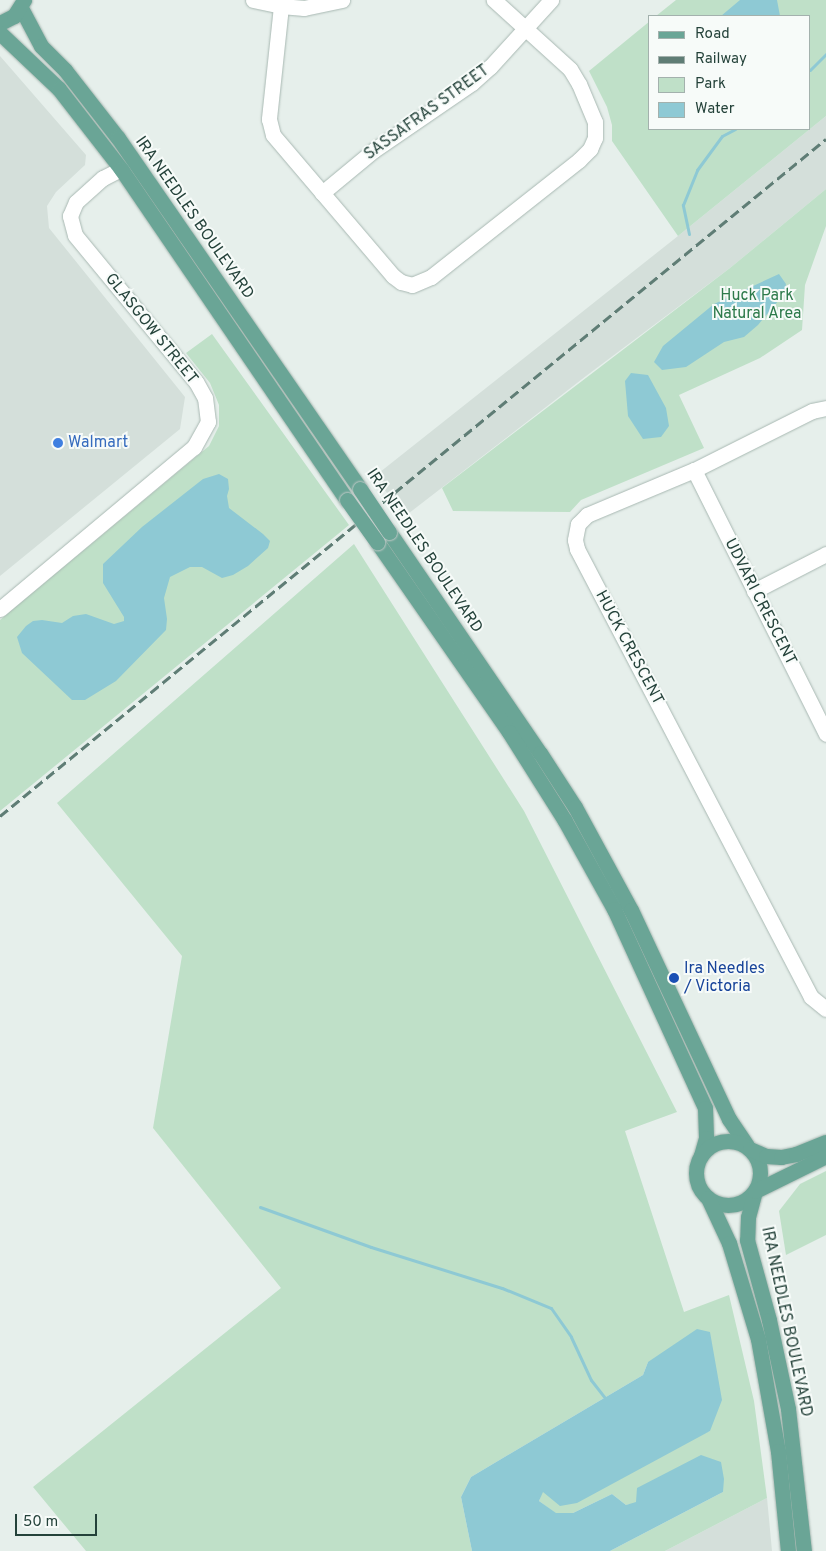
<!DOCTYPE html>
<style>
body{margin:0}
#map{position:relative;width:826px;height:1551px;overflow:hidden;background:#e6efeb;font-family:Overpass,sans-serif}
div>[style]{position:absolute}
.built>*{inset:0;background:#d4dfda}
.green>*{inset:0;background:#bfe0c8}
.water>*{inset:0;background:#8ec9d4}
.stream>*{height:3px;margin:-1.5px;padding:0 1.5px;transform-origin:1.5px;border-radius:1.5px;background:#8ec9d4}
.roads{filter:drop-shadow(0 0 1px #a8b8b2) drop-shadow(0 0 1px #a8b8b2)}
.minor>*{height:15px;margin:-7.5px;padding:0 7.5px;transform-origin:7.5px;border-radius:7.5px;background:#fff}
.major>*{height:15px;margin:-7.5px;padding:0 7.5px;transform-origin:7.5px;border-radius:7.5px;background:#6aa596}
.major>.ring{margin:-7.5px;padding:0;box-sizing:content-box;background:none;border:15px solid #6aa596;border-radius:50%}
.rail>*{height:3px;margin-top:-1.5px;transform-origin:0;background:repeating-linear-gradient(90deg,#5f7d75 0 10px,transparent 0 15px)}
.bridges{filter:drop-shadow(0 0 1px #c2cac8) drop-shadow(0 0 1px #c2cac8)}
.major-bridge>*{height:15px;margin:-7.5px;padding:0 7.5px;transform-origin:7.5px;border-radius:7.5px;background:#6aa596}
.dots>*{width:14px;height:14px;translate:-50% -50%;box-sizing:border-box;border:2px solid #f7fbf9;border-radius:50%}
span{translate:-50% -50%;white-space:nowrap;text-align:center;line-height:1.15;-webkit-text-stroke:4px #f7fbf9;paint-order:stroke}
.street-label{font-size:16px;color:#24423a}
.park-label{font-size:16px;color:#2d7a4b}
.shop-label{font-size:16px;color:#366cbe}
.left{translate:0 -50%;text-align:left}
.transit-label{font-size:16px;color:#164399}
.legend{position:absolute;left:648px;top:15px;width:162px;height:115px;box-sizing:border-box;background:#f7fbf9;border:1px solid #a3b1ad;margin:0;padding:6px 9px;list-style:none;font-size:15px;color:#24423a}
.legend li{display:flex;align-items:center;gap:10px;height:25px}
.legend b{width:25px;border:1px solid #a3b1ad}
.scale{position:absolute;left:15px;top:1514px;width:82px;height:22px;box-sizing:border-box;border:2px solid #24423a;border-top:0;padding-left:6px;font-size:15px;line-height:18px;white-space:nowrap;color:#24423a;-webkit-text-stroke:4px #f7fbf9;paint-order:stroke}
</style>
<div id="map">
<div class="built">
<div style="clip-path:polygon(0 56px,86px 155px,85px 165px,56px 192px,47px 206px,49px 228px,185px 397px,180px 429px,0 576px)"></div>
<div style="clip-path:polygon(826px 116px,826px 189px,730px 268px,586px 376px,404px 517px,375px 476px,678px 236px)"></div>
<div style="clip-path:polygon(767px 1498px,772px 1551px,665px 1551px)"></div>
</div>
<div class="green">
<div style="clip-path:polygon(676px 0,826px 0,826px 116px,678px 236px,612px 141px,612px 125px,607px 107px,589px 71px,650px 21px,650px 129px,810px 129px,810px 16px,656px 16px)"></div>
<div style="clip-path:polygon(826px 189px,826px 226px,805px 285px,802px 330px,760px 358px,679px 395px,704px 448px,581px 500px,570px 512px,453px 511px,442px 488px,730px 268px)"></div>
<div style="clip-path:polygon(212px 334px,349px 525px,0 811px,0 620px,209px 446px,219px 426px,219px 405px,210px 383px,186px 353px)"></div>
<div style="clip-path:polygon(354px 544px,524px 811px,677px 1112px,625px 1131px,684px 1312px,729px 1295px,754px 1401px,767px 1498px,665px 1551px,610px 1551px,723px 1492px,626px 1505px,612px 1494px,573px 1513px,555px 1513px,539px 1501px,542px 1492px,710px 1431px,648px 1362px,643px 1375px,471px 1477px,461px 1497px,472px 1551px,86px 1551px,33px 1487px,281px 1288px,153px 1128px,182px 956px,57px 803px)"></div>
<div style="clip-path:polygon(826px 1171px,826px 1235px,786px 1255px,779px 1211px,800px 1184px)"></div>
</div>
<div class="water">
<div style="clip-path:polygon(740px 0,777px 0,780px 16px,721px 16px)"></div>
<div style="clip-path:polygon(779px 274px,786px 284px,784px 294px,758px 325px,744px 337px,724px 342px,686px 367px,662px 370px,654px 362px,663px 346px,714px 304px)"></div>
<div style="clip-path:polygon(631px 373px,648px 375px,666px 408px,669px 426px,661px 437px,643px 439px,628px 416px,625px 381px)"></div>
<div style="clip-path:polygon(219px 474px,228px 479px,229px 489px,227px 496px,229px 508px,263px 534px,270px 541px,268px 548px,248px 566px,233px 575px,222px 578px,202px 567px,190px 567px,170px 577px,164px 598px,167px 619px,166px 630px,116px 681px,85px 700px,72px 700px,22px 653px,17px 637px,26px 626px,33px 621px,42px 620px,62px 623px,73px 616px,86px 614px,114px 624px,124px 621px,124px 617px,103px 583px,103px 564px,142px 527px,203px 479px)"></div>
<div style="clip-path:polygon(697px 1329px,710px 1332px,722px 1400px,710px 1431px,577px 1503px,560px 1506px,543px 1492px,539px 1501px,556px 1513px,573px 1513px,612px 1494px,626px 1505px,636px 1502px,637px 1488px,701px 1455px,721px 1462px,724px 1479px,723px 1492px,610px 1551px,472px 1551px,461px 1497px,471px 1477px,643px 1375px,648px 1362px)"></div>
</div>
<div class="stream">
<div style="left:810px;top:70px;width:23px;rotate:-45deg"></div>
<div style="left:689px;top:234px;width:30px;rotate:-102deg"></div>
<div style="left:683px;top:205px;width:38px;rotate:-68deg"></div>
<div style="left:697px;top:170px;width:42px;rotate:-53.7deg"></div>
<div style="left:722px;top:136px;width:15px;rotate:-28deg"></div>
<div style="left:260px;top:1207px;width:118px;rotate:19.8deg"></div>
<div style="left:371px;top:1247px;width:137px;rotate:17.4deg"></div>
<div style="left:502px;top:1288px;width:53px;rotate:22.2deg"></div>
<div style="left:551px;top:1308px;width:35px;rotate:55deg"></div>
<div style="left:571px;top:1337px;width:47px;rotate:65.1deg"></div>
<div style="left:591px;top:1380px;width:23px;rotate:52deg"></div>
</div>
<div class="roads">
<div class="minor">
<div style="left:253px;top:0;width:29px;rotate:12deg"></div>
<div style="left:281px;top:6px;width:23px;rotate:5deg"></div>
<div style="left:304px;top:8px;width:39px;rotate:-12deg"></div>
<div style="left:281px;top:6px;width:114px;rotate:96.1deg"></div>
<div style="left:269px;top:119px;width:16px;rotate:76deg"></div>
<div style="left:273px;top:135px;width:185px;rotate:49.6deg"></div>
<div style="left:393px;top:276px;width:10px;rotate:37deg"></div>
<div style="left:401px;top:282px;width:11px;rotate:15deg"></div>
<div style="left:412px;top:285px;width:21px;rotate:-23deg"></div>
<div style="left:431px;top:277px;width:189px;rotate:-38.3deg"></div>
<div style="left:579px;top:160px;width:16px;rotate:-45deg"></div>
<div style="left:590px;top:149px;width:12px;rotate:-66deg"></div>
<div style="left:595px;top:138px;width:16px;rotate:-90deg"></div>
<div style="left:595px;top:122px;width:41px;rotate:-112.8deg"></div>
<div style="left:579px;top:84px;width:17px;rotate:-121deg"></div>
<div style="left:570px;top:69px;width:103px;rotate:-137.8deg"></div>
<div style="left:322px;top:193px;width:67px;rotate:-39.6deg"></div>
<div style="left:374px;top:150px;width:119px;rotate:-34.4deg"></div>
<div style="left:472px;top:83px;width:24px;rotate:-42deg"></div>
<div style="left:490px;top:67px;width:91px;rotate:-47.7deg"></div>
<div style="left:826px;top:408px;width:14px;rotate:168deg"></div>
<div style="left:812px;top:411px;width:132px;rotate:153.4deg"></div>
<div style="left:694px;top:470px;width:116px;rotate:157.2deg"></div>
<div style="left:587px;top:515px;width:13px;rotate:135deg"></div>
<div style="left:578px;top:524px;width:16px;rotate:101deg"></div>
<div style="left:575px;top:540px;width:9px;rotate:77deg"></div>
<div style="left:577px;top:549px;width:505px;rotate:62.42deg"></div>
<div style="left:811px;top:997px;width:19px;rotate:39deg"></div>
<div style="left:694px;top:470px;width:295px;rotate:63.4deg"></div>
<div style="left:754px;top:591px;width:81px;rotate:-27.2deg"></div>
<div style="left:0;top:609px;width:253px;rotate:-39.9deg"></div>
<div style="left:194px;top:447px;width:29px;rotate:-61deg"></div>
<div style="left:208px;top:422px;width:24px;rotate:-97deg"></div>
<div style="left:205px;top:398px;width:18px;rotate:-119deg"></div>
<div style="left:196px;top:382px;width:190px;rotate:-129.5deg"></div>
<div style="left:75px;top:235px;width:20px;rotate:-105deg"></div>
<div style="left:70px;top:216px;width:15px;rotate:-67deg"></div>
<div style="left:76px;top:202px;width:36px;rotate:-42deg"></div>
<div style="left:103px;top:178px;width:20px;rotate:-27deg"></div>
</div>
<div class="major">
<div style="left:21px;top:8px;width:43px;rotate:62.2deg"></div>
<div style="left:41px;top:46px;width:34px;rotate:45deg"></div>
<div style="left:65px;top:70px;width:86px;rotate:52.1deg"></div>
<div style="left:118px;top:138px;width:426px;rotate:55.4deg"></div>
<div style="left:0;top:23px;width:16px;rotate:-27deg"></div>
<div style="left:14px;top:16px;width:19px;rotate:-58deg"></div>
<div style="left:0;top:33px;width:81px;rotate:43.5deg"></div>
<div style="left:59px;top:89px;width:101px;rotate:52.2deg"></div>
<div style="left:121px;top:169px;width:401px;rotate:55.7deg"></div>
<div style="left:389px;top:532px;width:268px;rotate:55.7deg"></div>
<div style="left:540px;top:753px;width:64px;rotate:57.1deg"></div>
<div style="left:575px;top:807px;width:117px;rotate:61.5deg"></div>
<div style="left:631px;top:910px;width:231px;rotate:64.9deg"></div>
<div style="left:729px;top:1119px;width:32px;rotate:56deg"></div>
<div style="left:377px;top:542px;width:231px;rotate:55.2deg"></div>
<div style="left:509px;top:732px;width:105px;rotate:57.8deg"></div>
<div style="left:565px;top:821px;width:101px;rotate:60.9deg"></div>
<div style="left:614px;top:909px;width:219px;rotate:65.4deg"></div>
<div style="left:705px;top:1108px;width:30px;rotate:88deg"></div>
<div style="left:706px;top:1138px;width:19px;rotate:106deg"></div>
<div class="ring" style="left:696px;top:1141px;width:49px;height:49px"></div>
<div style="left:750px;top:1149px;width:17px;rotate:24deg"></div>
<div style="left:766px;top:1156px;width:15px;rotate:4deg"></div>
<div style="left:781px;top:1157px;width:15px;rotate:-11deg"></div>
<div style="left:796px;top:1154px;width:32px;rotate:-22deg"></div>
<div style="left:755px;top:1191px;width:27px;rotate:105deg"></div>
<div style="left:748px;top:1217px;width:23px;rotate:92deg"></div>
<div style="left:747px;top:1240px;width:83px;rotate:74.6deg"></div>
<div style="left:769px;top:1320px;width:91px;rotate:77.9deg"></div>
<div style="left:788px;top:1409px;width:143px;rotate:83.6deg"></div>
<div style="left:755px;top:1191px;width:79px;rotate:-26.2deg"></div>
<div style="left:708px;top:1198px;width:50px;rotate:65deg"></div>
<div style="left:729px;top:1243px;width:100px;rotate:73.2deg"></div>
<div style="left:758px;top:1339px;width:114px;rotate:79.9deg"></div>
<div style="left:778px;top:1451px;width:100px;rotate:84.3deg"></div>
</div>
</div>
<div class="rail">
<div style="left:0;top:816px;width:1068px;rotate:-39.34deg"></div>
</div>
<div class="bridges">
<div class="major-bridge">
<div style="left:360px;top:489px;width:52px;rotate:56deg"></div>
<div style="left:347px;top:500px;width:52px;rotate:54.5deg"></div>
</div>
</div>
<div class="dots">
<div style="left:58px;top:443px;background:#3f7fe0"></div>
<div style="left:674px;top:978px;background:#1a4fb4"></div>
</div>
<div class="street-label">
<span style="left:427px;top:113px;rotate:-36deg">SASSAFRAS STREET</span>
<span style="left:194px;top:218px;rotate:55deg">IRA NEEDLES BOULEVARD</span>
<span style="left:151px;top:329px;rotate:51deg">GLASGOW STREET</span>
<span style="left:424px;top:551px;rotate:56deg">IRA NEEDLES BOULEVARD</span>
<span style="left:760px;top:602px;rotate:63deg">UDVARI CRESCENT</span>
<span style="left:629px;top:648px;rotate:62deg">HUCK CRESCENT</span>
<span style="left:786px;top:1322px;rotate:78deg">IRA NEEDLES BOULEVARD</span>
</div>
<div class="park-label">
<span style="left:757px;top:305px">Huck Park<br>Natural Area</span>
</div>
<div class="shop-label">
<span class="left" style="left:68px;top:443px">Walmart</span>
</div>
<div class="transit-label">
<span class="left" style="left:684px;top:978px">Ira Needles<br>/ Victoria</span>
</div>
<ul class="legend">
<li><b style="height:6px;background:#6aa596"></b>Road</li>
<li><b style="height:6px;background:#5f7d75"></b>Railway</li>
<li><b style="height:14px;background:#bfe0c8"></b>Park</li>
<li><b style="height:14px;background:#8ec9d4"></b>Water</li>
</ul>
<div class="scale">50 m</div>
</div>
